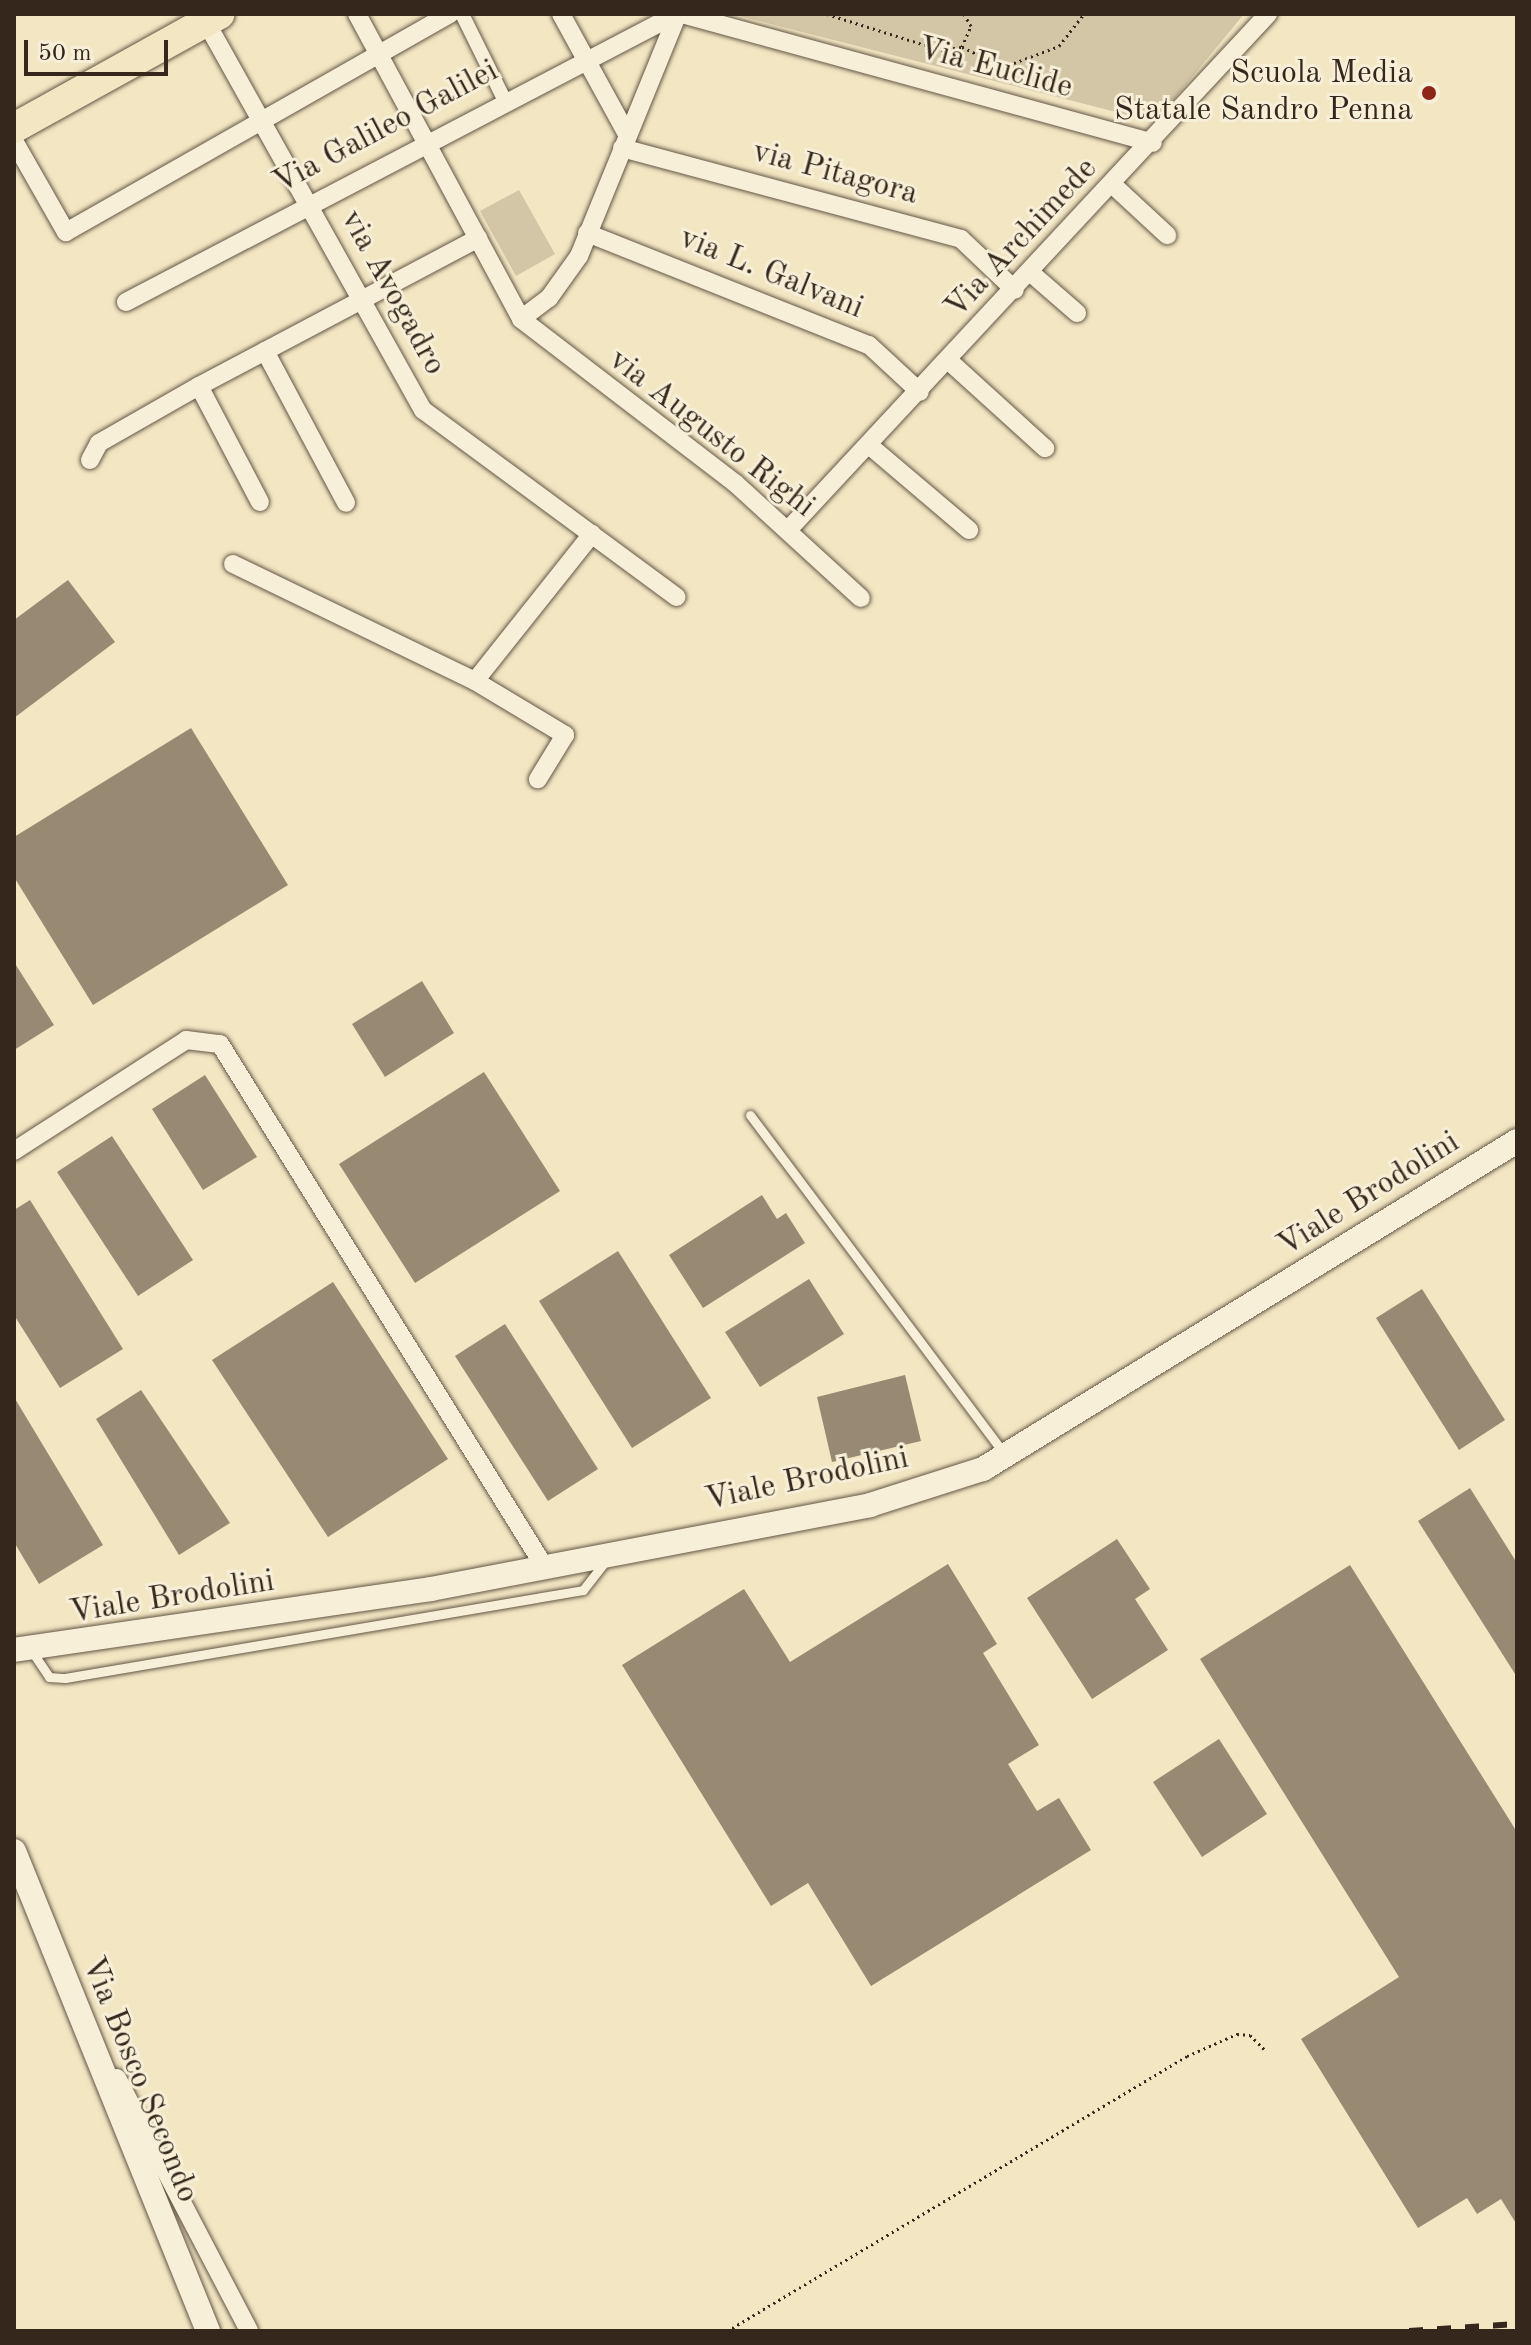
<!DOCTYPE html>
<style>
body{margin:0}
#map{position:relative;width:1531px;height:2345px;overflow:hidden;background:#f3e6c3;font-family:"Old Standard TT",serif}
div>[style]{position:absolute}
.green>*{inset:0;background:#d3c6a6}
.building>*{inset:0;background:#988a72}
.path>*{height:3px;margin-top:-1.5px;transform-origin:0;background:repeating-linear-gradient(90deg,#35271b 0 2px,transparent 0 6px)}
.roads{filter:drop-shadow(0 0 2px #645745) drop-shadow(0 0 2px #645745)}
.service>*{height:9px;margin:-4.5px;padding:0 4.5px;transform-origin:4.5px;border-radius:4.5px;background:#f7efd8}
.pedestrian>*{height:14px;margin:-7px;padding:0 7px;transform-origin:7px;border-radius:7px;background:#f7efd8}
.minor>*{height:18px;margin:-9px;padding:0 9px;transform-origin:9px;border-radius:9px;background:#f7efd8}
.tertiary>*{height:24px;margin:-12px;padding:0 12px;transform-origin:12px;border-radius:12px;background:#f7efd8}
.primary>*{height:30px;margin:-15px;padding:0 15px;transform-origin:15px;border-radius:15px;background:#f3e6c3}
.rail>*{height:6px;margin-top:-3px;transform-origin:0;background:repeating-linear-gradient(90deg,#35271b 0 14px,transparent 0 28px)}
.dots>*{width:22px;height:22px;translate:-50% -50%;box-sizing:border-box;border:4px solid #f7efd8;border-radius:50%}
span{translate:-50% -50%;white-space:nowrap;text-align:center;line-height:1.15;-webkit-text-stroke:6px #f7efd8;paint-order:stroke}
.street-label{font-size:32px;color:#35271b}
.poi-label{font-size:32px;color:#35271b}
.right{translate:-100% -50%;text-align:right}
.frame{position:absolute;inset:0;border:16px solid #35271b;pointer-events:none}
.scale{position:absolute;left:24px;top:40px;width:144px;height:36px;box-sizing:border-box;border:4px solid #35271b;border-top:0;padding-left:10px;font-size:24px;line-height:28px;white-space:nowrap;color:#35271b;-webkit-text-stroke:6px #f7efd8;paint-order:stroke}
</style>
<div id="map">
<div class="green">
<div style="clip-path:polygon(732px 14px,1244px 14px,1155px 122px)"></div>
<div style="clip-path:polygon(519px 190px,555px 254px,516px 276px,480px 211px)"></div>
</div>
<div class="building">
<div style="clip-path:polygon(68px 580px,115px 642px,14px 718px,14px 620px)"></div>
<div style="clip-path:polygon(191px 728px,288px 885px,93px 1005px,14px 877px,14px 837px)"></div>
<div style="clip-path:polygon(14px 962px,54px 1025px,14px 1050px)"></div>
<div style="clip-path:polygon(422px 981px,454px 1033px,385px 1077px,352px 1024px)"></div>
<div style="clip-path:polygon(484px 1072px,560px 1191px,415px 1283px,339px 1164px)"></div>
<div style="clip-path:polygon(205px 1075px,257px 1157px,203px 1190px,152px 1109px)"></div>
<div style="clip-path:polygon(112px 1136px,193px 1260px,138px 1296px,57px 1172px)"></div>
<div style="clip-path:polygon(762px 1195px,777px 1219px,786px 1213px,805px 1243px,703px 1308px,669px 1255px)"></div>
<div style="clip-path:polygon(30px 1200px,123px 1349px,60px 1388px,14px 1315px,14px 1210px)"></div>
<div style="clip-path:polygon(618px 1251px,711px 1398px,632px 1448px,539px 1301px)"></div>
<div style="clip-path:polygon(809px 1279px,844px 1334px,760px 1387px,725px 1332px)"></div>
<div style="clip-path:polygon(333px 1282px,448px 1459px,328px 1537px,212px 1360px)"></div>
<div style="clip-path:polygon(1422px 1289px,1505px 1420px,1459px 1450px,1376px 1318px)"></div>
<div style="clip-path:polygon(505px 1324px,598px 1469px,548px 1501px,455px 1356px)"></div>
<div style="clip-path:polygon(905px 1375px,921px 1441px,832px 1462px,817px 1397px)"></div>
<div style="clip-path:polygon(141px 1390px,230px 1523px,179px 1555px,96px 1419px)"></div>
<div style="clip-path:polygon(14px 1397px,103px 1545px,39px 1584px,14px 1542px)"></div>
<div style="clip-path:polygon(1470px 1488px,1517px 1563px,1517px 1677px,1418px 1521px)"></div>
<div style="clip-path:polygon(1117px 1539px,1150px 1589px,1135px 1599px,1168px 1650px,1092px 1699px,1027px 1598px)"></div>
<div style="clip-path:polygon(948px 1564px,997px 1644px,983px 1653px,1039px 1745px,1008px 1764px,1037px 1811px,1059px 1798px,1091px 1850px,871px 1986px,808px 1883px,771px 1906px,622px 1665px,744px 1589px,790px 1662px)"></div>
<div style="clip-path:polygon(1350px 1565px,1517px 1832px,1517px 2225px,1501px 2199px,1477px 2214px,1467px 2198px,1418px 2228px,1301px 2039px,1399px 1977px,1200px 1659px)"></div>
<div style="clip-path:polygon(1219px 1739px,1267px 1814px,1202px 1857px,1153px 1782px)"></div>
</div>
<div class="path">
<div style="left:827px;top:14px;width:120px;rotate:17.5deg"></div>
<div style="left:941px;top:50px;width:21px;rotate:-8deg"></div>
<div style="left:962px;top:47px;width:23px;rotate:-67deg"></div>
<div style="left:971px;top:26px;width:14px;rotate:-120deg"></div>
<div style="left:962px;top:47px;width:38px;rotate:25deg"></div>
<div style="left:996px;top:63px;width:18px"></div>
<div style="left:1014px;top:63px;width:48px;rotate:-20.7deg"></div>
<div style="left:1059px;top:46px;width:41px;rotate:-52deg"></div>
<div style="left:727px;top:2331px;width:536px;rotate:-30.87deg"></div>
<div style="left:1187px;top:2056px;width:55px;rotate:-23.7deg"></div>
<div style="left:1237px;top:2034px;width:13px;rotate:4deg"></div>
<div style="left:1250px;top:2035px;width:20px;rotate:45deg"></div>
</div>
<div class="roads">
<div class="service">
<div style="left:750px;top:1115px;width:425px;rotate:53.1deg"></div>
<div style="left:33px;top:1653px;width:29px;rotate:56deg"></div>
<div style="left:49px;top:1677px;width:16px;rotate:4deg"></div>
<div style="left:65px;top:1678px;width:525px;rotate:-9.64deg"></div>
<div style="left:583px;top:1590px;width:37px;rotate:-52deg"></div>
</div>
<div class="pedestrian">
<div style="left:462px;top:14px;width:95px;rotate:63.7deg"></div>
</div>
<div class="minor">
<div style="left:357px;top:14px;width:346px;rotate:61.7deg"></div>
<div style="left:521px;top:319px;width:271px;rotate:37.5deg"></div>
<div style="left:736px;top:484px;width:169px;rotate:42.4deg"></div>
<div style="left:561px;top:14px;width:135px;rotate:61.2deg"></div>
<div style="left:682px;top:14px;width:488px;rotate:15.3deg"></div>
<div style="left:206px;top:22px;width:445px;rotate:60.8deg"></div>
<div style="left:423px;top:410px;width:315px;rotate:36.4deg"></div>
<div style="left:14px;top:141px;width:105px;rotate:60.3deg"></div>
<div style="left:66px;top:232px;width:442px;rotate:-29.6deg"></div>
<div style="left:622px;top:148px;width:351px;rotate:15deg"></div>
<div style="left:961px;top:239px;width:74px;rotate:43.4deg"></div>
<div style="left:1113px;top:185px;width:74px;rotate:42.8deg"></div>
<div style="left:587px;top:233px;width:303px;rotate:21.7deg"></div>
<div style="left:869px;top:345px;width:69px;rotate:42.7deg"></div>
<div style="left:1031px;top:273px;width:61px;rotate:41deg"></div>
<div style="left:126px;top:302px;width:622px;rotate:-27.6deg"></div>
<div style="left:521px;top:319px;width:35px;rotate:-37deg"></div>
<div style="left:549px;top:298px;width:52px;rotate:-54.5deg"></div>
<div style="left:579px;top:256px;width:261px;rotate:-67.8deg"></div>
<div style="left:265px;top:351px;width:172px;rotate:61.9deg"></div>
<div style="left:949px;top:361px;width:130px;rotate:42.2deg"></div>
<div style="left:199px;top:386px;width:131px;rotate:62.3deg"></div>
<div style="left:870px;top:446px;width:130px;rotate:40.3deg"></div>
<div style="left:90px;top:460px;width:19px;rotate:-62deg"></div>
<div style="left:99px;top:443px;width:115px;rotate:-29.7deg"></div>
<div style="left:199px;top:386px;width:316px;rotate:-27.9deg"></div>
<div style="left:788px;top:530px;width:705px;rotate:-47.07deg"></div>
<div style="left:233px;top:564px;width:269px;rotate:25.8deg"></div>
<div style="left:475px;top:681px;width:188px;rotate:-51.5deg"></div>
<div style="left:475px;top:681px;width:105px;rotate:31deg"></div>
<div style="left:565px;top:735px;width:52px;rotate:121.5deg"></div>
<div style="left:14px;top:1151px;width:205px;rotate:-32.8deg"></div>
<div style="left:186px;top:1040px;width:34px;rotate:7deg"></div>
<div style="left:220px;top:1044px;width:614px;rotate:58.17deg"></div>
<div style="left:117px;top:2078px;width:285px;rotate:62.4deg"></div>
</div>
<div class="tertiary">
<div style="left:14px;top:1650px;width:421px;rotate:-8.3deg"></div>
<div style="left:431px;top:1589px;width:447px;rotate:-10.8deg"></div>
<div style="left:870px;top:1505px;width:119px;rotate:-17.7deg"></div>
<div style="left:983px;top:1469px;width:627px;rotate:-31.56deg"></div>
<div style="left:14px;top:1851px;width:518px;rotate:67.99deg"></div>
</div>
<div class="primary">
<div style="left:14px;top:128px;width:235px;rotate:-29deg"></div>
</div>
</div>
<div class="rail">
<div style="left:1409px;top:2331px;width:108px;rotate:-3.7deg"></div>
</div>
<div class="dots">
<div style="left:1429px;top:93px;background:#8f2418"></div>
</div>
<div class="street-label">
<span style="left:995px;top:69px;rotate:15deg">Via Euclide</span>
<span style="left:386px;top:128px;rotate:-28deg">Via Galileo Galilei</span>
<span style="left:835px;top:174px;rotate:15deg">via Pitagora</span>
<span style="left:1022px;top:239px;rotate:-47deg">Via Archimede</span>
<span style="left:771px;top:274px;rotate:22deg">via L. Galvani</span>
<span style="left:392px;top:293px;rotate:61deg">via Avogadro</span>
<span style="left:711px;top:434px;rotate:38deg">via Augusto Righi</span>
<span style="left:1369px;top:1195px;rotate:-32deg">Viale Brodolini</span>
<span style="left:807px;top:1480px;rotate:-12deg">Viale Brodolini</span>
<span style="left:172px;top:1598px;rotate:-9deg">Viale Brodolini</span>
<span style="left:139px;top:2080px;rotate:68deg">Via Bosco Secondo</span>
</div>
<div class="poi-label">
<span class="right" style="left:1413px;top:93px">Scuola Media<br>Statale Sandro Penna</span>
</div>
<div class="frame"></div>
<div class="scale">50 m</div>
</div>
